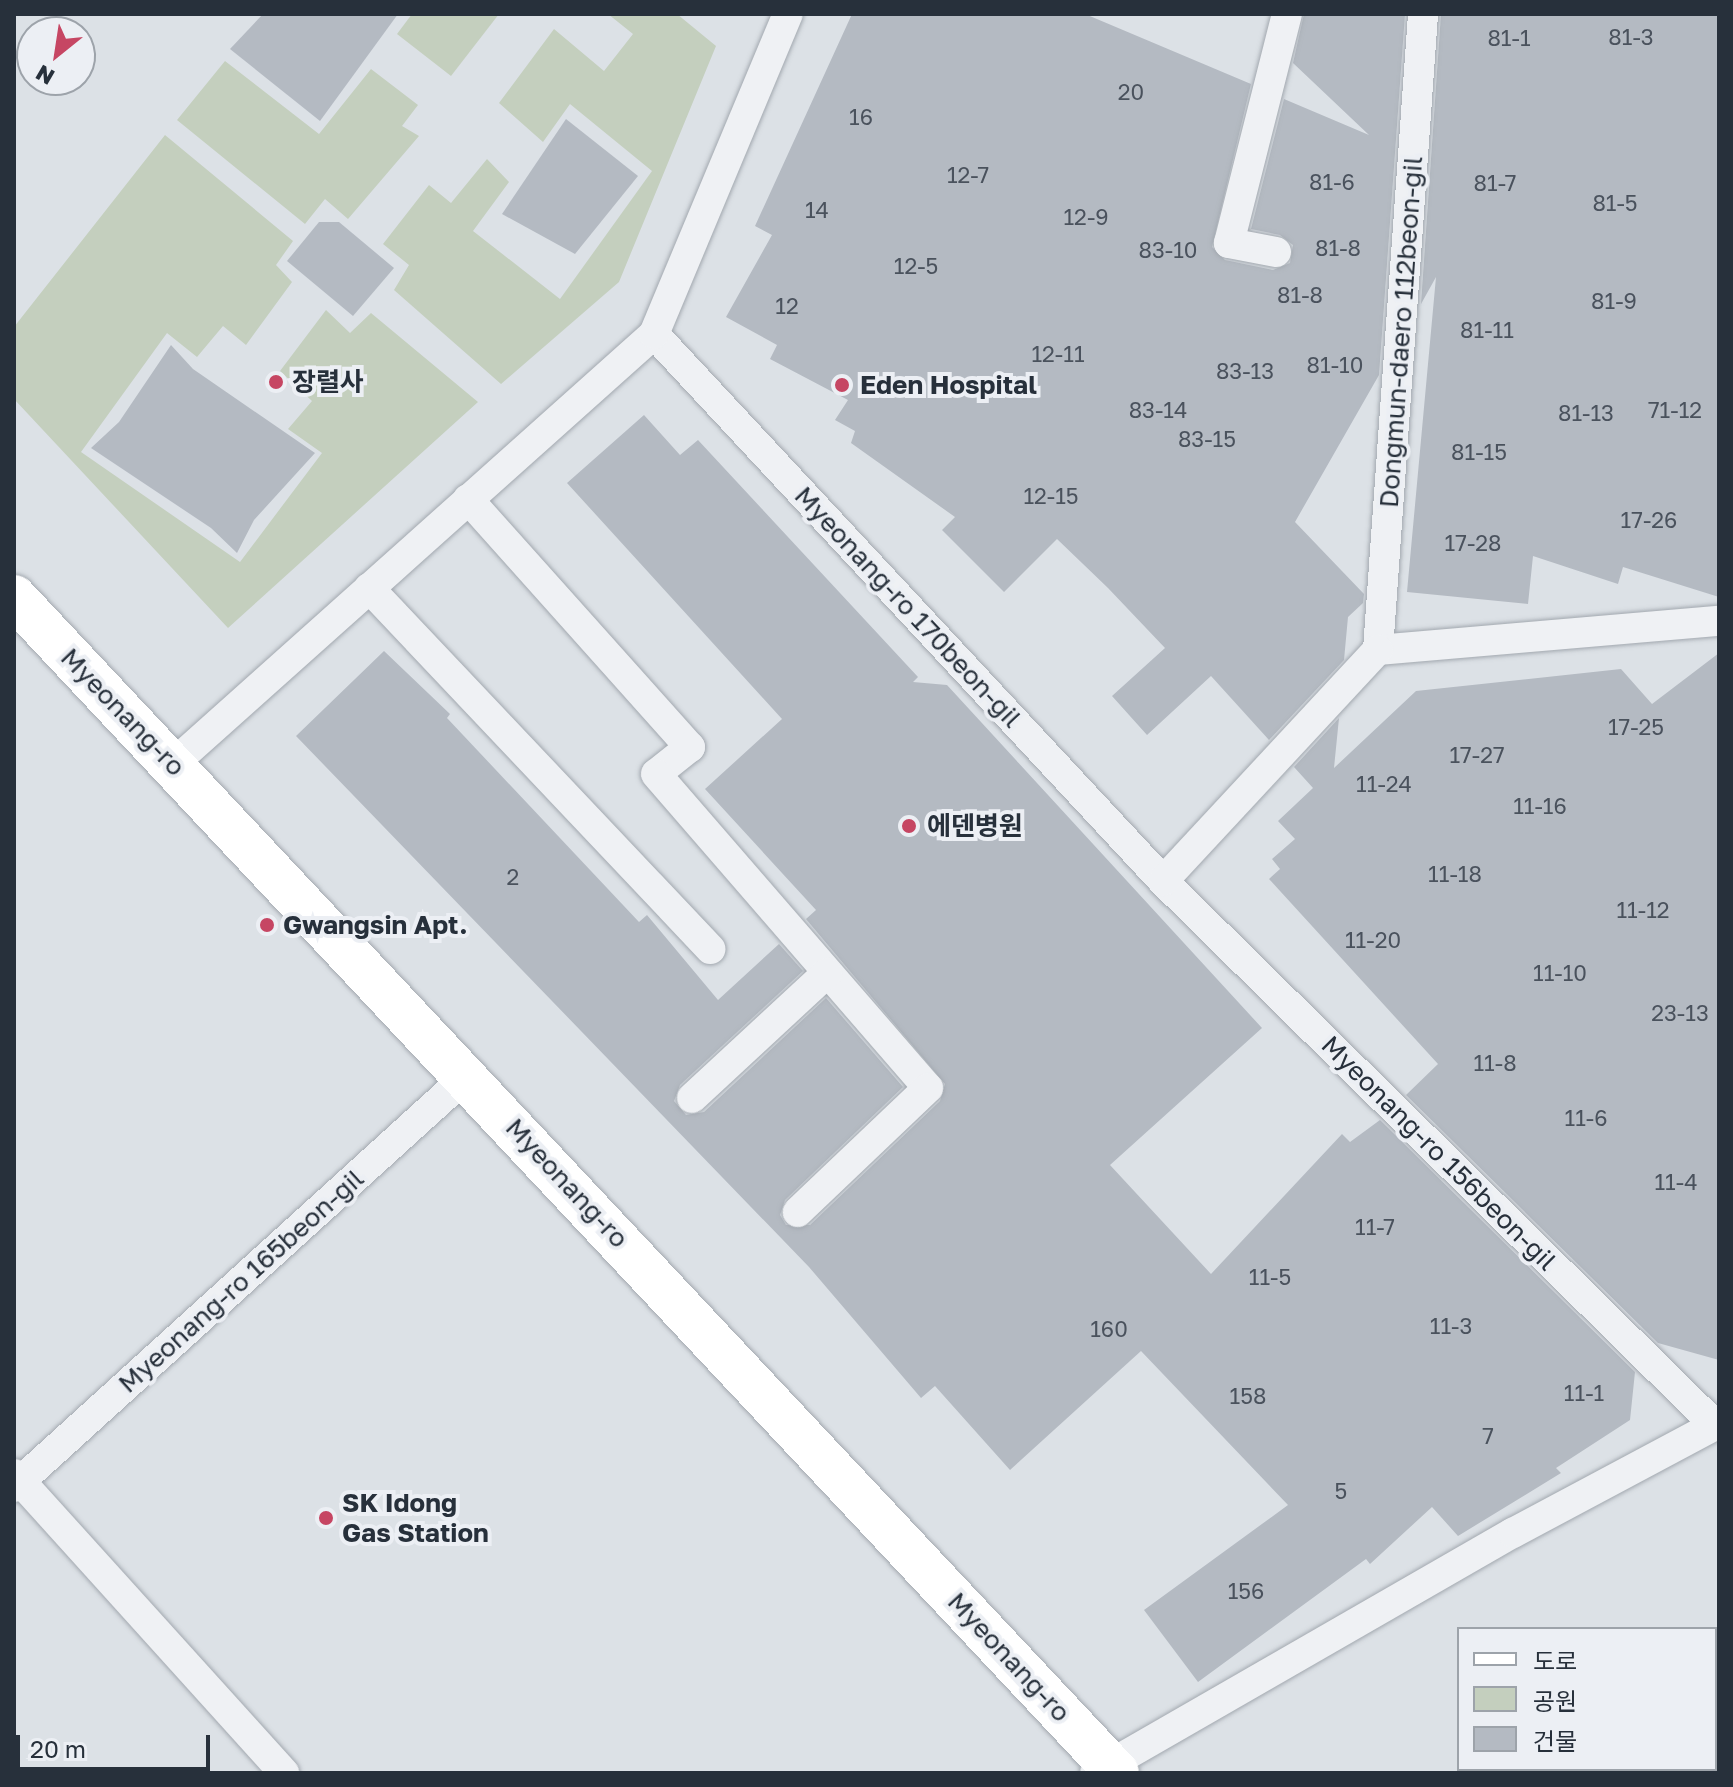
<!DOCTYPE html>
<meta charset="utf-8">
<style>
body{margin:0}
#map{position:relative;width:1733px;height:1787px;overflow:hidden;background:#dce1e6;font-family:"Golos Text","Noto Sans KR",sans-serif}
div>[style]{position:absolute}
.green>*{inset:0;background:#c4cfbe}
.building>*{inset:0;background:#b4bac2}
.roads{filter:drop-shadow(0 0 2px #a2a8af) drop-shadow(0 0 2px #a2a8af)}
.lane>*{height:30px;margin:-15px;padding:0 15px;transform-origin:15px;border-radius:15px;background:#eff1f4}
.secondary>*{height:44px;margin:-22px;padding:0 22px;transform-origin:22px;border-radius:22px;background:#fff}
.dots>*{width:22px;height:22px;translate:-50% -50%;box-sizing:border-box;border:4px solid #eceff4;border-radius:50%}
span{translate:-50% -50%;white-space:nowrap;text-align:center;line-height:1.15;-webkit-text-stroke:8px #eceff4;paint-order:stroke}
.number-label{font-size:22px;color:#4a525d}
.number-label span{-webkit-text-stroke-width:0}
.street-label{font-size:26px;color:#27303b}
.poi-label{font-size:26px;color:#27303b;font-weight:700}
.left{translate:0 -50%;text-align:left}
.frame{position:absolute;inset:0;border:16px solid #27303b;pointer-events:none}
.legend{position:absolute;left:1457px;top:1627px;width:260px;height:144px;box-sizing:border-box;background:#eceff4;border:2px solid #9da3aa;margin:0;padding:10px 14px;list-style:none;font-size:24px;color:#27303b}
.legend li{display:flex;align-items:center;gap:16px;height:40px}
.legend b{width:40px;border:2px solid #9da3aa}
.north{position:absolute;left:16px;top:16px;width:80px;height:80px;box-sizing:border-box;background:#eceff4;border:2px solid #9da3aa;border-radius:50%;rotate:210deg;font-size:22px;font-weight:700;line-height:32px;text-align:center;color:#27303b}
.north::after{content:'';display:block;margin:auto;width:28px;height:36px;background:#c64663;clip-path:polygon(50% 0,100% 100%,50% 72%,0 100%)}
.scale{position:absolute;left:16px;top:1735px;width:194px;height:36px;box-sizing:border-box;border:4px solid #27303b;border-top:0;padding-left:10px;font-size:24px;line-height:28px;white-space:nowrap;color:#27303b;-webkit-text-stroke:6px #eceff4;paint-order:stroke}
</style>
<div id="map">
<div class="green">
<div style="clip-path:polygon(412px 14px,499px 14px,451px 76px,397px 34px)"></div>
<div style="clip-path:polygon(608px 14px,677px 14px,716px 46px,619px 282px,501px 384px,394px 290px,409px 265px,383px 244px,429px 185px,451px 203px,487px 159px,509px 182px,473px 231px,560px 299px,652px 171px,570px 104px,543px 142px,499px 103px,554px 29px,604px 71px,633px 34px)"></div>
<div style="clip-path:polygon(225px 61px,319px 134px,371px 69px,418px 105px,402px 126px,419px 136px,348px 219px,325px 199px,305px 224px,177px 120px)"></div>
<div style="clip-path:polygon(165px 135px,293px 241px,276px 265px,292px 282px,246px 345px,223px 326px,197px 357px,167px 333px,81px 452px,240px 562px,322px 453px,288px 429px,312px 401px,280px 371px,326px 310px,350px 333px,371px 313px,478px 402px,228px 628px,14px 399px,14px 327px)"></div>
</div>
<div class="building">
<div style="clip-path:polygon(263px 14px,398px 14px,320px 121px,230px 49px)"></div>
<div style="clip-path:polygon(852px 14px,1085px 14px,1251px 84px,1212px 247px,1225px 260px,1273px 270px,1290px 263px,1293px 245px,1280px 235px,1251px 229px,1284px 99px,1369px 135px,1293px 63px,1304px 14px,1405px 14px,1379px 375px,1295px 522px,1364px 594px,1363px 603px,1348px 617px,1344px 660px,1269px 740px,1211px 676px,1147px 735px,1112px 696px,1165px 648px,1108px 588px,1057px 539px,1004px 592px,942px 530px,955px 517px,851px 443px,855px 431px,835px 420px,848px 400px,770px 359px,777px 345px,726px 317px,772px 235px,755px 226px)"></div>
<div style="clip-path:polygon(1441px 14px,1719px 14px,1719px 597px,1623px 567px,1618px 584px,1533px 556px,1528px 604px,1407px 592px,1436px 277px,1421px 304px)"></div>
<div style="clip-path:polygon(566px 119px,638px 176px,575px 254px,502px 214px)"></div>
<div style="clip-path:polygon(319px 222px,339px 222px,394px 268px,353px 316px,287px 261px)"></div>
<div style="clip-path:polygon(171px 345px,193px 369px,315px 453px,254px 520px,237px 553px,211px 528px,91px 448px,119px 422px)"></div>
<div style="clip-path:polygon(644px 415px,680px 455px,698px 440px,918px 677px,913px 682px,947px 685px,1262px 1028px,1110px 1165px,1211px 1274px,1342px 1134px,1350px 1142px,1380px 1120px,1635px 1372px,1630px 1420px,1556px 1468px,1561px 1473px,1458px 1536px,1432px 1507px,1370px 1564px,1366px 1559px,1198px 1682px,1144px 1610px,1288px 1505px,1141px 1351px,1010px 1470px,935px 1386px,921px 1398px,809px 1267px,296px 736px,384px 651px,450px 714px,447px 718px,639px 922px,647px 915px,718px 1000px,779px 944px,803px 971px,680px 1085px,674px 1101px,686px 1115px,704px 1112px,826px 998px,903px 1087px,785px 1200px,780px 1215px,786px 1225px,810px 1225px,940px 1101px,945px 1084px,806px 919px,816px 910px,705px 789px,782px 719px,567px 483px)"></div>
<div style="clip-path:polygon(1719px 653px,1719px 1360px,1658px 1343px,1406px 1095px,1438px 1064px,1269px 879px,1280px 869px,1272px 859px,1295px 839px,1278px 821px,1313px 788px,1294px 767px,1339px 718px,1334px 768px,1416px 691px,1621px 669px,1652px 704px)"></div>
</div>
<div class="roads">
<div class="lane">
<div style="left:1276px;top:252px;width:48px;rotate:-169.2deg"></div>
<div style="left:1229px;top:243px;width:236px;rotate:-75.8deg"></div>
<div style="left:654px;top:334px;width:747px;rotate:47.06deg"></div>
<div style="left:1163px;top:881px;width:775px;rotate:44.58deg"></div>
<div style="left:468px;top:499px;width:333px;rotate:48.2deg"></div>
<div style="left:690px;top:747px;width:43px;rotate:141.5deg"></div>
<div style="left:656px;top:774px;width:415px;rotate:49.1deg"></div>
<div style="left:928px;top:1088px;width:180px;rotate:136.4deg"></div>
<div style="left:369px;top:588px;width:497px;rotate:46.6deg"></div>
<div style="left:1378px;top:650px;width:638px;rotate:-85.95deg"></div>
<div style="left:1378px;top:650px;width:342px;rotate:-4.9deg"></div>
<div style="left:173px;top:764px;width:645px;rotate:-41.8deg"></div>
<div style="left:654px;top:334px;width:347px;rotate:-67.3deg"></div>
<div style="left:1163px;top:881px;width:316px;rotate:-47.1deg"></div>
<div style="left:692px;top:1098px;width:184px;rotate:-42.8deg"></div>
<div style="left:14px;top:1474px;width:403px;rotate:47.9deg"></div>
<div style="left:14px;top:1487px;width:612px;rotate:-42.22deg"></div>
<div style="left:1095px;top:1773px;width:482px;rotate:-29.9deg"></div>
<div style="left:1513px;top:1533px;width:234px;rotate:-28.1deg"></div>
</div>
<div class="secondary">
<div style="left:14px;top:597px;width:1612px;rotate:46.83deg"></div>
</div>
</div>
<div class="dots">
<div style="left:276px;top:382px;background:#c64663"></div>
<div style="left:842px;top:385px;background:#c64663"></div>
<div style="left:909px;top:826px;background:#c64663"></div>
<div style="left:267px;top:925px;background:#c64663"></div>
<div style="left:326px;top:1518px;background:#c64663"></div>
</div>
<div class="number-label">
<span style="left:1631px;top:37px">81-3</span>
<span style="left:1509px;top:38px">81-1</span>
<span style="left:1131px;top:92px">20</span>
<span style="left:861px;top:117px">16</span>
<span style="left:968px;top:175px">12-7</span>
<span style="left:1332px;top:182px">81-6</span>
<span style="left:1495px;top:183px">81-7</span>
<span style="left:1615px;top:203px">81-5</span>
<span style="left:817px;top:210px">14</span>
<span style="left:1086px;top:217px">12-9</span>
<span style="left:1338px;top:248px">81-8</span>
<span style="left:1168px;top:250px">83-10</span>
<span style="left:916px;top:266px">12-5</span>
<span style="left:1300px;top:295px">81-8</span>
<span style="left:1614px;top:301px">81-9</span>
<span style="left:787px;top:306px">12</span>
<span style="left:1487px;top:330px">81-11</span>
<span style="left:1058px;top:354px">12-11</span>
<span style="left:1335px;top:365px">81-10</span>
<span style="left:1245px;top:371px">83-13</span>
<span style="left:1158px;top:410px">83-14</span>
<span style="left:1675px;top:410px">71-12</span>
<span style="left:1586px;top:413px">81-13</span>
<span style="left:1207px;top:439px">83-15</span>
<span style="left:1479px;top:452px">81-15</span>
<span style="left:1051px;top:496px">12-15</span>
<span style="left:1649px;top:520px">17-26</span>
<span style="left:1473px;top:543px">17-28</span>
<span style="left:1636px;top:727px">17-25</span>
<span style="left:1477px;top:755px">17-27</span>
<span style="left:1384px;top:784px">11-24</span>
<span style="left:1540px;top:806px">11-16</span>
<span style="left:1455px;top:874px">11-18</span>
<span style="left:513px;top:877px">2</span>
<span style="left:1643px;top:910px">11-12</span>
<span style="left:1373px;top:940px">11-20</span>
<span style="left:1560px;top:973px">11-10</span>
<span style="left:1680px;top:1013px">23-13</span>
<span style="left:1495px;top:1063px">11-8</span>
<span style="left:1586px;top:1118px">11-6</span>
<span style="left:1676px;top:1182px">11-4</span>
<span style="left:1375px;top:1227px">11-7</span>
<span style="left:1270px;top:1277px">11-5</span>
<span style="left:1451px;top:1326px">11-3</span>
<span style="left:1109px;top:1329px">160</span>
<span style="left:1584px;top:1393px">11-1</span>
<span style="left:1248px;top:1396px">158</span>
<span style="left:1488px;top:1436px">7</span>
<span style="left:1341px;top:1491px">5</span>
<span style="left:1246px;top:1591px">156</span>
</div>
<div class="street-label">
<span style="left:1401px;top:332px;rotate:-86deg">Dongmun-daero 112beon-gil</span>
<span style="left:908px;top:607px;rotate:47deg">Myeonang-ro 170beon-gil</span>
<span style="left:123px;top:712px;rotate:46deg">Myeonang-ro</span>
<span style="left:1439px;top:1153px;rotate:45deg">Myeonang-ro 156beon-gil</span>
<span style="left:567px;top:1183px;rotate:47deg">Myeonang-ro</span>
<span style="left:241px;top:1281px;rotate:-42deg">Myeonang-ro 165beon-gil</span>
<span style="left:1009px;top:1657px;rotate:47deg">Myeonang-ro</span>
</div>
<div class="poi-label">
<span class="left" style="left:292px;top:382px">장렬사</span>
<span class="left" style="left:860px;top:385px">Eden Hospital</span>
<span class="left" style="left:927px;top:826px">에덴병원</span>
<span class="left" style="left:283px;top:925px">Gwangsin Apt.</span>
<span class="left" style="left:342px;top:1518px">SK Idong<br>Gas Station</span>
</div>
<div class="frame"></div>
<ul class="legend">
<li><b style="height:10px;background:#fff"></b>도로</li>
<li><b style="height:22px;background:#c4cfbe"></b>공원</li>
<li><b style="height:22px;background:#b4bac2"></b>건물</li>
</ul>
<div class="north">N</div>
<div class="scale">20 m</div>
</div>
